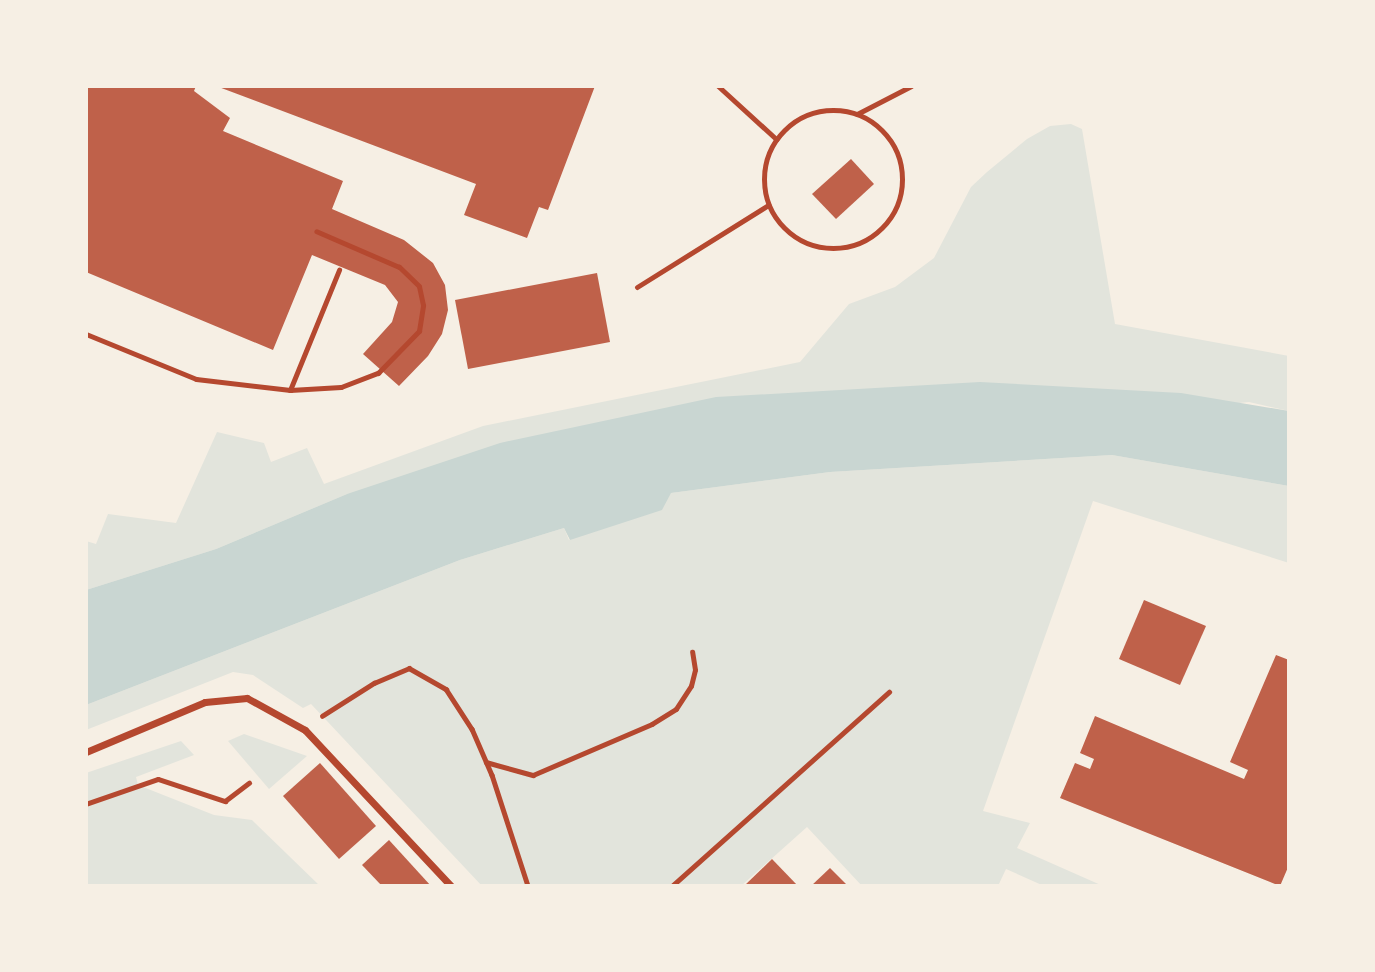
<!DOCTYPE html>
<style>
body{margin:0}
#map{position:relative;width:1375px;height:972px;overflow:hidden;background:#f6efe4;font-family:"Titillium Web",sans-serif}
div>[style]{position:absolute}
.green>*{inset:0;background:#e2e4dc}
.water>*{inset:0;background:#c9d6d2}
.building>*{inset:0;background:#bf614a}
.path>*{height:4.5px;margin:-2.25px;padding:0 2.25px;transform-origin:2.25px;border-radius:2.25px;background:#b5482f}
.service>*{height:5px;margin:-2.5px;padding:0 2.5px;transform-origin:2.5px;border-radius:2.5px;background:#b5482f}
.service>.ring{margin:-2.5px;padding:0;box-sizing:content-box;background:none;border:5px solid #b5482f;border-radius:50%}
.minor>*{height:7px;margin:-3.5px;padding:0 3.5px;transform-origin:3.5px;border-radius:3.5px;background:#b5482f}
span{translate:-50% -50%;white-space:nowrap;text-align:center;line-height:1.15;-webkit-text-stroke:5px #f6efe4;paint-order:stroke}
.frame{position:absolute;inset:0;border:88px solid #f6efe4;pointer-events:none}
</style>
<div id="map">
<div class="green">
<div style="clip-path:polygon(1071px 124px,1082px 129px,1115px 324px,1289px 356px,1289px 411px,1249px 402px,347px 494px,216px 549px,86px 590px,86px 541px,96px 544px,108px 514px,176px 523px,217px 432px,264px 443px,271px 462px,307px 448px,324px 484px,483px 426px,800px 362px,849px 304px,895px 287px,934px 258px,971px 187px,987px 172px,1027px 139px,1050px 126px)"></div>
<div style="clip-path:polygon(1112px 455px,1289px 486px,1289px 563px,1093px 501px,983px 811px,1030px 823px,1017px 848px,1103px 886px,1044px 886px,1006px 869px,998px 886px,862px 886px,807px 827px,741px 886px,482px 886px,311px 704px,303px 708px,253px 675px,233px 672px,86px 730px,86px 705px,460px 560px,564px 528px,569px 540px,671px 493px,830px 472px)"></div>
<div style="clip-path:polygon(244px 734px,307px 756px,269px 789px,228px 741px)"></div>
<div style="clip-path:polygon(181px 741px,194px 755px,136px 777px,138px 785px,214px 815px,252px 820px,320px 886px,86px 886px,86px 773px)"></div>
</div>
<div class="water">
<div style="clip-path:polygon(980px 382px,1181px 393px,1289px 411px,1289px 486px,1112px 455px,830px 472px,671px 493px,662px 510px,570px 540px,564px 528px,460px 560px,86px 705px,86px 590px,216px 549px,347px 494px,500px 443px,716px 397px)"></div>
</div>
<div class="building">
<div style="clip-path:polygon(86px 86px,196px 86px,194px 91px,230px 118px,223px 131px,343px 181px,332px 209px,404px 240px,433px 263px,445px 285px,448px 310px,442px 334px,428px 356px,399px 386px,363px 354px,392px 322px,398px 302px,385px 285px,312px 255px,273px 350px,86px 272px)"></div>
<div style="clip-path:polygon(216px 86px,595px 86px,548px 210px,539px 207px,527px 238px,464px 215px,476px 184px)"></div>
<div style="clip-path:polygon(851px 159px,874px 184px,836px 219px,812px 194px)"></div>
<div style="clip-path:polygon(597px 273px,610px 342px,468px 369px,455px 300px)"></div>
<div style="clip-path:polygon(1144px 600px,1206px 626px,1180px 685px,1119px 659px)"></div>
<div style="clip-path:polygon(1276px 655px,1289px 660px,1289px 865px,1280px 886px,1060px 798px,1075px 763px,1090px 769px,1094px 759px,1080px 753px,1095px 716px,1244px 779px,1248px 770px,1230px 762px)"></div>
<div style="clip-path:polygon(320px 763px,376px 826px,339px 859px,283px 796px)"></div>
<div style="clip-path:polygon(389px 840px,431px 886px,381px 885px,362px 865px)"></div>
<div style="clip-path:polygon(772px 859px,798px 886px,744px 886px)"></div>
<div style="clip-path:polygon(830px 868px,848px 886px,811px 886px)"></div>
</div>
<div class="path">
<div style="left:322px;top:716px;width:62px;rotate:-32.4deg"></div>
<div style="left:374px;top:683px;width:38px;rotate:-23deg"></div>
<div style="left:409px;top:668px;width:43px;rotate:29.6deg"></div>
<div style="left:446px;top:689px;width:48px;rotate:57deg"></div>
<div style="left:472px;top:729px;width:50px;rotate:66.5deg"></div>
<div style="left:492px;top:775px;width:117px;rotate:72deg"></div>
<div style="left:486px;top:762px;width:49px;rotate:15.5deg"></div>
<div style="left:533px;top:775px;width:129px;rotate:-23.2deg"></div>
<div style="left:652px;top:724px;width:28px;rotate:-32deg"></div>
<div style="left:676px;top:709px;width:27px;rotate:-57deg"></div>
<div style="left:691px;top:686px;width:16px;rotate:-76deg"></div>
<div style="left:695px;top:670px;width:18px;rotate:-99deg"></div>
<div style="left:86px;top:804px;width:76px;rotate:-19.1deg"></div>
<div style="left:158px;top:779px;width:71px;rotate:18.2deg"></div>
<div style="left:225px;top:801px;width:30px;rotate:-37deg"></div>
<div style="left:672px;top:886px;width:291px;rotate:-41.8deg"></div>
</div>
<div class="service">
<div style="left:718px;top:86px;width:79px;rotate:42.4deg"></div>
<div class="ring" style="left:764px;top:110px;width:133px;height:133px"></div>
<div style="left:857px;top:114px;width:61px;rotate:-27.4deg"></div>
<div style="left:637px;top:287px;width:155px;rotate:-32deg"></div>
<div style="left:86px;top:334px;width:119px;rotate:22.2deg"></div>
<div style="left:196px;top:379px;width:95px;rotate:6.7deg"></div>
<div style="left:290px;top:390px;width:51px;rotate:-3.4deg"></div>
<div style="left:341px;top:387px;width:40px;rotate:-21deg"></div>
<div style="left:378px;top:373px;width:59px;rotate:-45.7deg"></div>
<div style="left:419px;top:331px;width:26px;rotate:-81deg"></div>
<div style="left:423px;top:305px;width:19px;rotate:-102deg"></div>
<div style="left:419px;top:286px;width:28px;rotate:-136deg"></div>
<div style="left:399px;top:267px;width:90px;rotate:-156.6deg"></div>
<div style="left:290px;top:390px;width:130px;rotate:-67.8deg"></div>
</div>
<div class="minor">
<div style="left:86px;top:752px;width:129px;rotate:-22.8deg"></div>
<div style="left:205px;top:702px;width:42px;rotate:-5.4deg"></div>
<div style="left:247px;top:698px;width:66px;rotate:28.9deg"></div>
<div style="left:305px;top:730px;width:214px;rotate:46.9deg"></div>
</div>
<div class="frame"></div>
</div>
